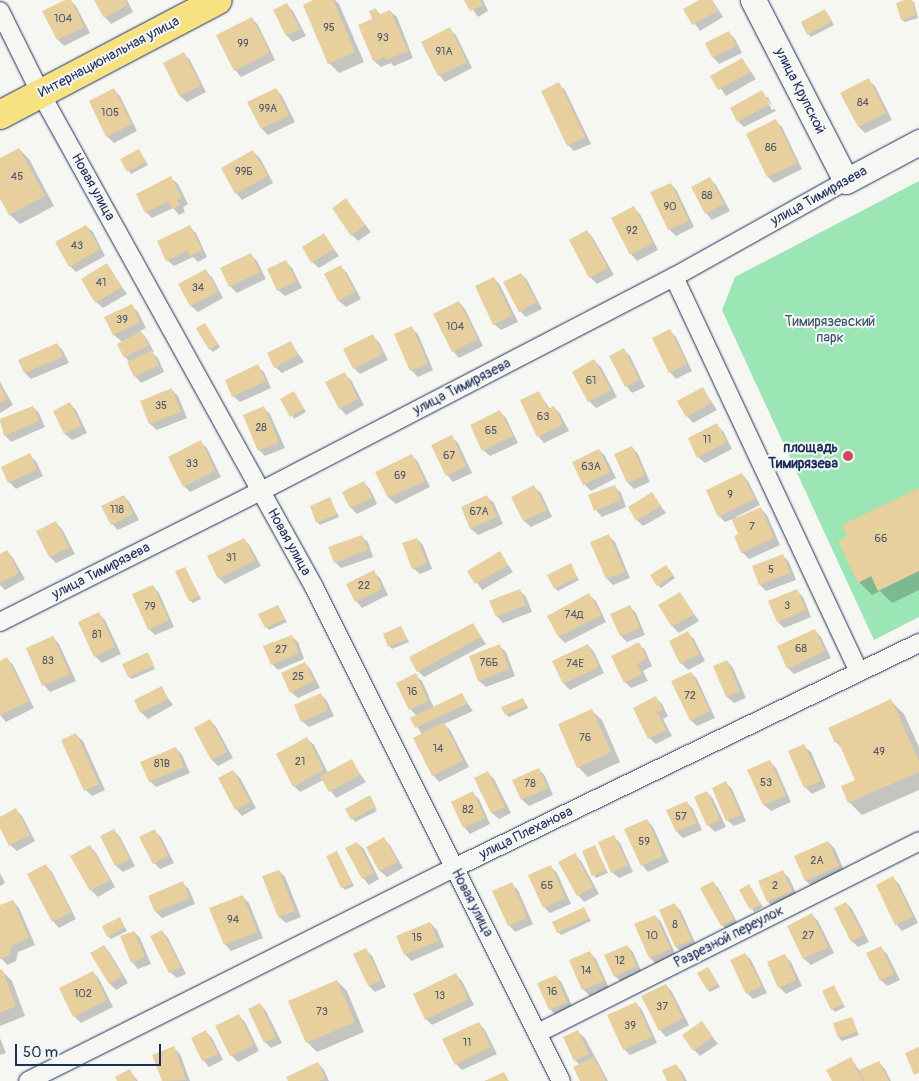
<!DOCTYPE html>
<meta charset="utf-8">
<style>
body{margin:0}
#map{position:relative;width:919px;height:1081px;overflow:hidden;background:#f6f6f2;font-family:Pangolin,sans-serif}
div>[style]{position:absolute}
.green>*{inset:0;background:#9ce6b5}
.shadow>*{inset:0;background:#0003}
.building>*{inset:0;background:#e8d09e}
.roads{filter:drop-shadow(0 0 1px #1b2f5e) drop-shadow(0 0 1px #1b2f5e)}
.street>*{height:18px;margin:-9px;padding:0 9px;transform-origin:9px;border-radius:9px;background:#f6f6f2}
.secondary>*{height:25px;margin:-12.5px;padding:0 12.5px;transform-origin:12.5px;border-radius:12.5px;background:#f6f6f2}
.primary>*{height:28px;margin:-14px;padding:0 14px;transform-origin:14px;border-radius:14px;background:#f7e281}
.dots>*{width:14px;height:14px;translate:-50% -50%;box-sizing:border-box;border:2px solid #f6f6f2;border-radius:50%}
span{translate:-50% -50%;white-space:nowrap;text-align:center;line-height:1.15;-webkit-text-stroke:4px #f6f6f2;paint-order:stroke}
.number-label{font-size:11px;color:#4e576e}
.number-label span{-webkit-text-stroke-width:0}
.street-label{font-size:14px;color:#1b2f5e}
.park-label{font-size:14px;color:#35546f}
.poi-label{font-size:14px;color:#1b2f5e;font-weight:700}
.right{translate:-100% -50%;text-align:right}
.scale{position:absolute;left:15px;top:1044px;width:146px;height:22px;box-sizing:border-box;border:2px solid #1b2f5e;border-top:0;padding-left:6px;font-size:15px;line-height:18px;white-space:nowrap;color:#1b2f5e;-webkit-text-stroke:4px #f6f6f2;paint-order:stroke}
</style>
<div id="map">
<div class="green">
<div style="clip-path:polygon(919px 181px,919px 617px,874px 640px,722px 310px,735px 277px)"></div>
</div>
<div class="shadow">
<div style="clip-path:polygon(70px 0,76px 6px,90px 33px,64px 46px,58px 40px,44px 12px)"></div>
<div style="clip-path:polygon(96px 0,127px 0,133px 12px,111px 24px,105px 17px)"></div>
<div style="clip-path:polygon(317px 0,335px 0,339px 4px,364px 62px,339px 73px,329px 63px)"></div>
<div style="clip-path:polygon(466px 0,483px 0,488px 11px,478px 17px)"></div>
<div style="clip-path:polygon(701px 0,712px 0,723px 17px,700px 31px,685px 10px)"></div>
<div style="clip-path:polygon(909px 0,914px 2px,918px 18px,905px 22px,902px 20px)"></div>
<div style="clip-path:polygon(287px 5px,293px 11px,306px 36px,293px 42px,287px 36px,275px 11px)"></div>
<div style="clip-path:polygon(375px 9px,381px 15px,390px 11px,397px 17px,413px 58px,394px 66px,391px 63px,381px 67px,374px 61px,360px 26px,374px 20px)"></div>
<div style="clip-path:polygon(825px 10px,834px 25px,811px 37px,808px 34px)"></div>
<div style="clip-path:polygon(252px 18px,258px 25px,275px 60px,241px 77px,235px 70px)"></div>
<div style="clip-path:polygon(449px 29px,456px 35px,472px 68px,445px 82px,439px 75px)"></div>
<div style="clip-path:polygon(729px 33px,735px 39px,742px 53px,719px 64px,713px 57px)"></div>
<div style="clip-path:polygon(184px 54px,190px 60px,206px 92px,187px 102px,180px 96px,164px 63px)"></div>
<div style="clip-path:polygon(742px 59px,756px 79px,726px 96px,712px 76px)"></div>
<div style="clip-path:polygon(868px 80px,875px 86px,892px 120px,865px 133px,859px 127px,842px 93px)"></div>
<div style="clip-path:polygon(558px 83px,565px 90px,591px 144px,574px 151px,568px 145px)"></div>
<div style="clip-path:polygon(276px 89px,282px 96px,295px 122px,268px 135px,262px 129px,249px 103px)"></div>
<div style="clip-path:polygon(114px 90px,120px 96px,137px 131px,114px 143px,107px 136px)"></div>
<div style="clip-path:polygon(evenodd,762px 92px,776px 111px,744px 127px,738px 121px,762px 92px,765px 97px,768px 97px,774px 109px,772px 110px,765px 97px)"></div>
<div style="clip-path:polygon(775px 121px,782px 127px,802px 169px,774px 183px,768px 177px,748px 134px)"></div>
<div style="clip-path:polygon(19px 149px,29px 159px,54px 206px,20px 224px,10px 215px,0 196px,0 160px)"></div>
<div style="clip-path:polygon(139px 150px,148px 165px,131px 174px,121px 160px)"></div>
<div style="clip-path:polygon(253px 152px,260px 158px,273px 183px,242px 200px,236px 193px)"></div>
<div style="clip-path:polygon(171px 178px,178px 184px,188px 204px,183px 207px,185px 212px,179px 215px,173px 208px,152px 218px,146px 212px)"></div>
<div style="clip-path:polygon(710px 179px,716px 185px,730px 211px,712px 220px,706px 213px)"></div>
<div style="clip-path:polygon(671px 184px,677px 191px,694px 227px,676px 236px,669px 229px,652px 193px)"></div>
<div style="clip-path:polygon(346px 200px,371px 232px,358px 241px,352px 235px)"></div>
<div style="clip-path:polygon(634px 208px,640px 214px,658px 250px,637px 261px,631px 254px)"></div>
<div style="clip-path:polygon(86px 226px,93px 232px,105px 256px,76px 272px,70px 266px)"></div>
<div style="clip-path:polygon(190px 227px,196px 233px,207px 257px,198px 262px,193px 257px,174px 266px,167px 260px)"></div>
<div style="clip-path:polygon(587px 231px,593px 238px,614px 275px,597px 284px,590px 277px,570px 240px)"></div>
<div style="clip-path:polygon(324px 235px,339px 256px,319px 268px,312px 262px)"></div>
<div style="clip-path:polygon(251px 255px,257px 261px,266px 279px,237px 293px,230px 286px)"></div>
<div style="clip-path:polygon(286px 262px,292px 268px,302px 288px,285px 296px,278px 290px)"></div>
<div style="clip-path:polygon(107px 265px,127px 294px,103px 308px,96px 302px)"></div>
<div style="clip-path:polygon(340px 267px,347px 273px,361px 299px,346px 307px,339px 301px,325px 275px)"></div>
<div style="clip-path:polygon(205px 271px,212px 277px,223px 298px,198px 312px,191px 306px,180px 285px)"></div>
<div style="clip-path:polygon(521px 274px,527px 280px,542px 309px,526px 317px,520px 311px)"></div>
<div style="clip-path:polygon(494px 278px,500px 285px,518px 322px,501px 330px,494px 324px)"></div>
<div style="clip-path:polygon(459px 302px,465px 309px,483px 346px,459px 358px,453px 351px)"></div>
<div style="clip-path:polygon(131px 305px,138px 312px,146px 328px,140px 331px,147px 339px,154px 352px,152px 353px,158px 358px,164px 372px,141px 383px,135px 376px,130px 362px,125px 357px,122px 342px,114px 335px,106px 318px)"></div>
<div style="clip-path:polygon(207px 327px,220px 347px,213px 352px,210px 349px)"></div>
<div style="clip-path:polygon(411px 328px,418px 334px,433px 370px,418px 377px,411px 370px)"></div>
<div style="clip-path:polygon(669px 330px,676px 337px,692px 371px,676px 379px,670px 372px)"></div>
<div style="clip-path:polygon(372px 336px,379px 342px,388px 360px,360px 374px,354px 368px)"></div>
<div style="clip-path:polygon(290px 342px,304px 362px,282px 373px,275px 367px)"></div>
<div style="clip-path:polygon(57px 344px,63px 351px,69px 363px,31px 379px,25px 373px,20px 360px)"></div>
<div style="clip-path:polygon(624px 350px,630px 356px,645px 387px,632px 393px,626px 386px)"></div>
<div style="clip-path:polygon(594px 361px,601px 367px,617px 397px,596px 408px,589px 401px,574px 372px)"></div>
<div style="clip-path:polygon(257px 366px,264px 372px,271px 388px,240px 402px,233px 396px)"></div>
<div style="clip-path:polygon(344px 374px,351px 380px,364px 405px,346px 415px,340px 408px)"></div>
<div style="clip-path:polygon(0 382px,13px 405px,0 413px)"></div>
<div style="clip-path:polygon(703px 389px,717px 410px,693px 423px,687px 416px)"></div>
<div style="clip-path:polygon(172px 390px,178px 396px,187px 418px,157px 430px,150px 424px)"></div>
<div style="clip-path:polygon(294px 392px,306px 412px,294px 419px,282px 399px)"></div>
<div style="clip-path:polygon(539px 393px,550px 409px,554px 407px,560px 414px,569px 431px,544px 443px,538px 436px)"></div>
<div style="clip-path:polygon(70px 404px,76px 410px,87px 433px,72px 440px,65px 434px,55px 411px)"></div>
<div style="clip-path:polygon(33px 407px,39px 413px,45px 427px,11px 442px,5px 435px,0 421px)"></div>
<div style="clip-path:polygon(263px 408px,270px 414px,285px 448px,265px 456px,259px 450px)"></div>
<div style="clip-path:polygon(500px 412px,506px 418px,518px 443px,490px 456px,483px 450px)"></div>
<div style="clip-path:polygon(716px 425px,723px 431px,732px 449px,705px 463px,698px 457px)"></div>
<div style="clip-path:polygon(451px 437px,458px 443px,472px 473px,453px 482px,447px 475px)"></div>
<div style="clip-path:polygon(200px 442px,207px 448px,221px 477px,190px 492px,184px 486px)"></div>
<div style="clip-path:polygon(632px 447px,638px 454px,650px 482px,634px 489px,628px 483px)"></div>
<div style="clip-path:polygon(599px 450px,605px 456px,616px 478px,591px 491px,584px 484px)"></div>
<div style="clip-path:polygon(29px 455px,36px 461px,43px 476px,16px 489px,9px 482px)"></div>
<div style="clip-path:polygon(411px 455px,418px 462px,430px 487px,396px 504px,389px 498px,377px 472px)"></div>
<div style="clip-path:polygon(742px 474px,748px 481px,760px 505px,736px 517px,737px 519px,761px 509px,767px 515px,780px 545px,749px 559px,742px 552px,740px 535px,733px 519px,725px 522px,719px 516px)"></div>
<div style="clip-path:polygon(363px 482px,370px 489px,377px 504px,357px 514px,351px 508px,343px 492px)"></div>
<div style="clip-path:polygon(614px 486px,621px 493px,626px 507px,602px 517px,596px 510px)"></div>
<div style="clip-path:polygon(534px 487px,541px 493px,552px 517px,531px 527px,524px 521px,513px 497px)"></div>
<div style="clip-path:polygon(919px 490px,919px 590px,892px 603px,880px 591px,872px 595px,859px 582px)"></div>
<div style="clip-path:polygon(652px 494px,666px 513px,643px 526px,637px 520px)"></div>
<div style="clip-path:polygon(124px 496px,130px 503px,139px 520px,118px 530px,112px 524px)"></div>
<div style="clip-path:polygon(487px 497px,494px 503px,503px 524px,478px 535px,471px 529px,462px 508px)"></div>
<div style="clip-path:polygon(330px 499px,339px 517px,320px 525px,317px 522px)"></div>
<div style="clip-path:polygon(56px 523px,62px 529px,75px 554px,56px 563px,50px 557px)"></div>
<div style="clip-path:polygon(361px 536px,368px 542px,373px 557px,341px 568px,335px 562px)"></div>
<div style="clip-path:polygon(609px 536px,615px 542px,630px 578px,613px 585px,607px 579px,592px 543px)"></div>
<div style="clip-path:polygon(244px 539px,250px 546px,261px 566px,225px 584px,219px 578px)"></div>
<div style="clip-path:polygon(417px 539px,423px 545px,432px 569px,420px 574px,413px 568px)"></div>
<div style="clip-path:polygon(7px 551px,13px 558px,25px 579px,5px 590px,0 585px,0 555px)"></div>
<div style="clip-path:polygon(500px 553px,513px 572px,482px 590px,469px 571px)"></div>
<div style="clip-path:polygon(783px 556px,789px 562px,796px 580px,766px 591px,760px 585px)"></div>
<div style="clip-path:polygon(570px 565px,579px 580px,558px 591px,555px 588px)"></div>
<div style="clip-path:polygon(185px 568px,201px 599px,193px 603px,190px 600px)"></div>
<div style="clip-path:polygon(669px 569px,675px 578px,661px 588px,658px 585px)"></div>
<div style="clip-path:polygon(373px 572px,380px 578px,388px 595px,362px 608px,356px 601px)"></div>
<div style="clip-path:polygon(153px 586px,159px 593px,174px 627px,155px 635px,149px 629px)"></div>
<div style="clip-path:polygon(796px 590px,803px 597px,811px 617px,784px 628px,778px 622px)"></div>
<div style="clip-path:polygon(520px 591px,526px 597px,532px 612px,503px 623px,497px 616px)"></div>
<div style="clip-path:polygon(680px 593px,699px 621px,679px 633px,673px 627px)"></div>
<div style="clip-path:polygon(589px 595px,596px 601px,606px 622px,565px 643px,559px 637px,548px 616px)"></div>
<div style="clip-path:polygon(278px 606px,287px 622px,269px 630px,266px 627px)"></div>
<div style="clip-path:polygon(630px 607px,636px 613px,645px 635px,627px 642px,621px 636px)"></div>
<div style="clip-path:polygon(99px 614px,105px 620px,121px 654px,102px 663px,95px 656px,79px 623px)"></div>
<div style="clip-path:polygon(473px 624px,486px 644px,424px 677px,418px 671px)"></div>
<div style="clip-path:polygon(401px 627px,409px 642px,392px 649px,389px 646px)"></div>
<div style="clip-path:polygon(815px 630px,821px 637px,831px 658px,794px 674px,788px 668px)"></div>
<div style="clip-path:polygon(687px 633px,694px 639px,705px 661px,688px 670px,681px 663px)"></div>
<div style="clip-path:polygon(291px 636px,298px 642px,304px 659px,278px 670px,272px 664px)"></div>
<div style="clip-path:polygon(53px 637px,59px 644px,76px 681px,50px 692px,44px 685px)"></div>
<div style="clip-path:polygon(639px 644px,645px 650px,652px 666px,643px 671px,648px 681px,631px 688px,625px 682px)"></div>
<div style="clip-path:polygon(588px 645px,594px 652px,604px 673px,570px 690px,564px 684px)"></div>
<div style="clip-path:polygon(499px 646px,506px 652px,515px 676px,486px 687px,479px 681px,470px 657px)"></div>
<div style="clip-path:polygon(147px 654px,155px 669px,132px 679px,129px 677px)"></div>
<div style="clip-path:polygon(7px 659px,13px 665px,34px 708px,6px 722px,0 715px,0 662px)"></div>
<div style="clip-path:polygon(727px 661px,733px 668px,746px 698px,734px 703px,727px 697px,715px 667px)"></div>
<div style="clip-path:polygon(305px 663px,311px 670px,320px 688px,298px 698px,291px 692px)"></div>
<div style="clip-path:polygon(691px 673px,697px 679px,715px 718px,697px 726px,691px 720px)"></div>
<div style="clip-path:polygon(415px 675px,422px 681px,434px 708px,462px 695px,473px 711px,444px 724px,450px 730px,469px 767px,439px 782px,433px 775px,422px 734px,411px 718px,417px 716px,410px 709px)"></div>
<div style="clip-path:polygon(161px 688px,173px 705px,148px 719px,141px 712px)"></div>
<div style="clip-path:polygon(320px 694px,327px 701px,334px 716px,309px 727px,302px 721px)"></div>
<div style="clip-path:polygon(656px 698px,662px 704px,668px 716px,663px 719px,672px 736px,656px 744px,649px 738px)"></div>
<div style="clip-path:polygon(523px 699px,528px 708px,509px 717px,506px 714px)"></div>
<div style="clip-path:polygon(891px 701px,904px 714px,919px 747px,919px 790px,862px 815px,849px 802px,857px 780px,843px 750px,836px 742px,830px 728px)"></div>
<div style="clip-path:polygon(592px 711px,602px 720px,620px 762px,588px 777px,578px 767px)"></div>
<div style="clip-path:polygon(210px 720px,216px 727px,233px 758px,218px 766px,212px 760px,195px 728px)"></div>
<div style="clip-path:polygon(76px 735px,83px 741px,105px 790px,92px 796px,86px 790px)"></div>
<div style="clip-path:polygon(307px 739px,314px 745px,328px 773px,351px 761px,366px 782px,336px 798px,323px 780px,300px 792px,294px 786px)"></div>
<div style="clip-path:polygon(804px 746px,811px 752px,826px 787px,812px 794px,805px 787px)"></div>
<div style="clip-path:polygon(176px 748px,182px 755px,190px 773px,156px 787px,150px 781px)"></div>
<div style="clip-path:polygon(769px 761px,776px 768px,791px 802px,771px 811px,764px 805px,749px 770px)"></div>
<div style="clip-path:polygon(539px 769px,545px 776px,553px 795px,529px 806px,522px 800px,514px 780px)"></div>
<div style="clip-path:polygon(233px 771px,240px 778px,256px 808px,242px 816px,236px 809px)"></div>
<div style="clip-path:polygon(488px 773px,494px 779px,511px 813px,499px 819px,492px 813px,476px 779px)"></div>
<div style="clip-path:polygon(726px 783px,732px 789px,746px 821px,734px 826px,727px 820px)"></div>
<div style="clip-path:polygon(707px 792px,713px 799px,726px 827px,715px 832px,708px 825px)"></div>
<div style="clip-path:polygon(472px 793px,479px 799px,490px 824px,470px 834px,464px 827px)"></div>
<div style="clip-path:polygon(370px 798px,377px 811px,355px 822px,346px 809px)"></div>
<div style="clip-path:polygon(686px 802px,693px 809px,702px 830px,683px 838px,677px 832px,668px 811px)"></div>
<div style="clip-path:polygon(16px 810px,22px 816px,35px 841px,17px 851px,10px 845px,0 825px,0 818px)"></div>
<div style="clip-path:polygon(647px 820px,653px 827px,669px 862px,648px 872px,642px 865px)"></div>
<div style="clip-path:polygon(114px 830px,120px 837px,135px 866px,123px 872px,116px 866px,101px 837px)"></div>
<div style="clip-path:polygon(154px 831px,161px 837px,174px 863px,160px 869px,154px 863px)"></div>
<div style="clip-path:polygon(614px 837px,620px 843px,633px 872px,619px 878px,612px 872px)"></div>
<div style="clip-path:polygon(384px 839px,390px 845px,403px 868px,387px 877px,380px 871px,368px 847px)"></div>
<div style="clip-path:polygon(828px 842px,835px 849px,845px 873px,813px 887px,806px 881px,796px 857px)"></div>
<div style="clip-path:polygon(357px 843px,364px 849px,379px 879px,369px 885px,363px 878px)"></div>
<div style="clip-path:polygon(90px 846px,96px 853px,115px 887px,98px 897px,91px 890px,72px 856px)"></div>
<div style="clip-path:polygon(595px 847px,608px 873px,596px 878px,594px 875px)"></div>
<div style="clip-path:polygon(337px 852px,354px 886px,345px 890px,342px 887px)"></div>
<div style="clip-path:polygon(575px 854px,581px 861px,599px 894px,584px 902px,578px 895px)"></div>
<div style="clip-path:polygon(46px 866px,52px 872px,76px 919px,59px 928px,53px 921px)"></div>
<div style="clip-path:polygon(551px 867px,557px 873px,571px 904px,550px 913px,544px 907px)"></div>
<div style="clip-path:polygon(279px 871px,285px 877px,301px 917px,286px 923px,279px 917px,263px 877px)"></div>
<div style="clip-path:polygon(783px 872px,789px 878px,798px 897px,774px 908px,768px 902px)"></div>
<div style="clip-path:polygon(0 873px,5px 883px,0 886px)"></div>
<div style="clip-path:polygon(893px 878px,899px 884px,918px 923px,902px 931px,896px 924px)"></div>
<div style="clip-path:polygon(713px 882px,719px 889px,739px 926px,728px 932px,722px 925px)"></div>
<div style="clip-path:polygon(182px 883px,189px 889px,195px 904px,162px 918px,156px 912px)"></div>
<div style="clip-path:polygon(511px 884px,518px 890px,533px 924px,515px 932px,509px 925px)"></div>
<div style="clip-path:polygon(749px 886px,763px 907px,754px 912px,740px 891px)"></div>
<div style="clip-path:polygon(242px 896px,249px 903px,263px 938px,231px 951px,225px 944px)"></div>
<div style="clip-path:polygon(13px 901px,19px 908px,35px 945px,18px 952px,16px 961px,7px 965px,0 957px,0 906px)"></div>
<div style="clip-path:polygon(846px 903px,852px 909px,869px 942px,858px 947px,852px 941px)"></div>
<div style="clip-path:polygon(675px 905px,681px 911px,697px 947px,683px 953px,676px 947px,660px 911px)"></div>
<div style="clip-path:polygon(584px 909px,591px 921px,561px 935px,558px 932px)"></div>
<div style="clip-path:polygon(812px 915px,818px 921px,834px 953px,811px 965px,804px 959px,788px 926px)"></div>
<div style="clip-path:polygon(655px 916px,661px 922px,676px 955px,656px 964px,650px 958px)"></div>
<div style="clip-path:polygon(120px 919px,127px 931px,111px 939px,108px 936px)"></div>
<div style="clip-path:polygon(430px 923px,437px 930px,444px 947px,411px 961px,405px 954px)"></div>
<div style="clip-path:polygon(162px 931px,168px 938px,186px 974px,177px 978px,170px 972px)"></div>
<div style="clip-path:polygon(134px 932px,140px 938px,151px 964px,138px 969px,132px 962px)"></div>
<div style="clip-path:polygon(104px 946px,110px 953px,128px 983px,116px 990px,110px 984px,92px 953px)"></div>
<div style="clip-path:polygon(627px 946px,633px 952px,642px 973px,621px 982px,615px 976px)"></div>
<div style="clip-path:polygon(880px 947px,887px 954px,900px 980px,887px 986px,881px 980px)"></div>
<div style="clip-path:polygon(366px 950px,372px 956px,386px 987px,375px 992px,369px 986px)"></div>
<div style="clip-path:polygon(590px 953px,596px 959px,609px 988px,590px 996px,584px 990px,571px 961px)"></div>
<div style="clip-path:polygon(745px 954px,751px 960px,767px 993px,753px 999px,747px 993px)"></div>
<div style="clip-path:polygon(785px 956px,791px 962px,802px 986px,786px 994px,779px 987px)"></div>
<div style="clip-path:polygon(708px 968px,720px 987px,710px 992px,708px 990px)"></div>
<div style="clip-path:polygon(2px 971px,12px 981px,25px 1016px,0 1026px,0 972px)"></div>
<div style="clip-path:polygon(93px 972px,99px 979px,113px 1007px,81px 1023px,74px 1016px,61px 988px)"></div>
<div style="clip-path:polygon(456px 975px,462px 981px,474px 1005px,432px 1025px,426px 1019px)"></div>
<div style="clip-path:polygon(555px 976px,562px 983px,573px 1008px,556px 1015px,550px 1009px)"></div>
<div style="clip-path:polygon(337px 981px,347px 991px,364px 1032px,317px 1052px,307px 1042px)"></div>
<div style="clip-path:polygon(666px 985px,672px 992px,689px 1025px,666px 1037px,660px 1030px)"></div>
<div style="clip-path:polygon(836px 990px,845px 1007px,835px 1012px,832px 1009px)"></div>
<div style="clip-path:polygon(636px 1003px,642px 1010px,657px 1043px,630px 1055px,624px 1049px)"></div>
<div style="clip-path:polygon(260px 1004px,266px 1011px,282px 1043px,271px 1048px,265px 1042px)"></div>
<div style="clip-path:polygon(239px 1016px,245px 1022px,259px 1051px,238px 1062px,231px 1055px)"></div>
<div style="clip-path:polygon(852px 1018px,859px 1035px,842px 1041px,839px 1038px)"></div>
<div style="clip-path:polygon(701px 1022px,718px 1044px,700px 1056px,694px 1050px)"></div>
<div style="clip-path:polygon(479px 1023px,485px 1030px,497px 1054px,462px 1070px,456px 1064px)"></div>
<div style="clip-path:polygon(206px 1032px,212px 1038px,223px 1060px,209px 1067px,203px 1060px)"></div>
<div style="clip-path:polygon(578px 1032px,585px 1038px,608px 1081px,581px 1081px,580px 1065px,575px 1060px)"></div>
<div style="clip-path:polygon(0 1038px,6px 1053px,0 1055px)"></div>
<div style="clip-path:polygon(174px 1048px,180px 1054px,190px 1081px,163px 1081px,154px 1055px)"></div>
<div style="clip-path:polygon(851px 1059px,860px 1071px,879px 1062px,885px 1069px,891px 1081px,833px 1081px)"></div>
<div style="clip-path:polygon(318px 1063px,324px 1070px,329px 1081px,290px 1081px)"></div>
<div style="clip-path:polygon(676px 1065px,682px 1072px,687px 1081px,669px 1081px)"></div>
<div style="clip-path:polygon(130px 1071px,138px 1081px,118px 1081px)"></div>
</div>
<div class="building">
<div style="clip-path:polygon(65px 0,71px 0,84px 27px,57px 40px,42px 11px)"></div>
<div style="clip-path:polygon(94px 0,125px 0,128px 5px,104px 18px)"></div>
<div style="clip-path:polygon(313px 0,333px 0,355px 52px,328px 64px,303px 5px)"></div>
<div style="clip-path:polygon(464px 0,480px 0,483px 5px,470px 11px)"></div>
<div style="clip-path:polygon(699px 0,712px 0,718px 11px,692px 25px,683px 9px)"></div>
<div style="clip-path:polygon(905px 0,912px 0,916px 15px,901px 20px,896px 3px)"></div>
<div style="clip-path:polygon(287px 3px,300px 29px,286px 36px,273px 10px)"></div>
<div style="clip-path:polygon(376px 8px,378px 15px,390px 10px,408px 51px,386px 60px,385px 57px,373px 61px,358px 25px,372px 19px,369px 11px)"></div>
<div style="clip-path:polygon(825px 9px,832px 21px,807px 35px,801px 22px)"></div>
<div style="clip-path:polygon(252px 17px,270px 53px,234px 71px,216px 35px)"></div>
<div style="clip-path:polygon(450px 27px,467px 62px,438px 76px,421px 42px)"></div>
<div style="clip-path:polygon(729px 31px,736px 46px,712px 58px,705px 43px)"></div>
<div style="clip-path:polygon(184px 52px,201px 86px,179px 96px,163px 63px)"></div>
<div style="clip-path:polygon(742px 58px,750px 72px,718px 90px,710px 76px)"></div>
<div style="clip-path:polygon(869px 78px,886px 113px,858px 127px,840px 93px)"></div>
<div style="clip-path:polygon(559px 82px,585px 137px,567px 146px,541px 91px)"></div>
<div style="clip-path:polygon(114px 88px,132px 124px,106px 137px,89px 101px)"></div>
<div style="clip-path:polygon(276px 88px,289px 115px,261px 129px,247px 102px)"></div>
<div style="clip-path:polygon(762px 90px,770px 104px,737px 122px,730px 108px)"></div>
<div style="clip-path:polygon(776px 119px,797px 163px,767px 177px,746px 134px)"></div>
<div style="clip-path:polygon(19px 148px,45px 196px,9px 215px,0 199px,0 158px)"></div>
<div style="clip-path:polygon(139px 149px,146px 162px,127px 172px,120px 159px)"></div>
<div style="clip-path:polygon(253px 150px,268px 176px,235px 194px,221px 168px)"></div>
<div style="clip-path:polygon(171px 176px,182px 198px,177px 200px,180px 205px,172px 209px,168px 201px,145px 213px,136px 194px)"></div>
<div style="clip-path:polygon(710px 177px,724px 204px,705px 214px,691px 187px)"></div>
<div style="clip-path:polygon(671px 183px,689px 221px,668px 230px,650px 192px)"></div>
<div style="clip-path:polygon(346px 198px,365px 225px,351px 236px,332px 208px)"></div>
<div style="clip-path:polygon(634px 206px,653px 243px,630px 255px,611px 218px)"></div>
<div style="clip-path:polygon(86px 225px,100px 249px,69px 267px,55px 242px)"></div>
<div style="clip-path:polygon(190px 225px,202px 250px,190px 256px,187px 251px,166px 261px,157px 241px)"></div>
<div style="clip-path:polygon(587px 230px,608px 268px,589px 278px,569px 240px)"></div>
<div style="clip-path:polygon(324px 233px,334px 249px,311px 263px,302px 247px)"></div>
<div style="clip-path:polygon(251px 253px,260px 272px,229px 287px,220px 268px)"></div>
<div style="clip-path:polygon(286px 260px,296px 281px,277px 291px,267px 269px)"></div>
<div style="clip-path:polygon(107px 263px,122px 287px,95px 303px,81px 279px)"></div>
<div style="clip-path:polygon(341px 265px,355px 292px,338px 301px,324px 274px)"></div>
<div style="clip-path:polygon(206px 269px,218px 292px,190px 306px,178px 284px)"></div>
<div style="clip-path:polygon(521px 273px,537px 302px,519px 312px,503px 282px)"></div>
<div style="clip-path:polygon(494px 277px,512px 316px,493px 325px,475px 286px)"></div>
<div style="clip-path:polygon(459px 301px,478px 339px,452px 352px,433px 314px)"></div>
<div style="clip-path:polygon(132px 304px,140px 322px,113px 335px,104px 317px)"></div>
<div style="clip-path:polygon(205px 323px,218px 344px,209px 350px,196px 328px)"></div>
<div style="clip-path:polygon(412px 326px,428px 364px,410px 371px,394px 334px)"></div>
<div style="clip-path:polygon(670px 329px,687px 364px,669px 373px,652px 338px)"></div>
<div style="clip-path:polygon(141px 331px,149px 345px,124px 358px,117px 344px)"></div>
<div style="clip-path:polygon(373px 334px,383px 354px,353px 369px,343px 349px)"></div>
<div style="clip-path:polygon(291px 341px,298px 355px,274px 368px,267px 353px)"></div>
<div style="clip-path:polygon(57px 343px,63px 357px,24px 373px,18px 360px)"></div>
<div style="clip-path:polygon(624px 348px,639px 380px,625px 387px,609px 356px)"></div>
<div style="clip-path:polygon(152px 350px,159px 365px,134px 377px,127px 362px)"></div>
<div style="clip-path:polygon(594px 359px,611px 390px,588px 402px,572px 372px)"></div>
<div style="clip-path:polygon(258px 364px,266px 381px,232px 397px,225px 380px)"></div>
<div style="clip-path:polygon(345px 372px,358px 399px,339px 409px,325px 382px)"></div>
<div style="clip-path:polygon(0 385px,7px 399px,0 403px)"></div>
<div style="clip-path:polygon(703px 387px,711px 403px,686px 417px,677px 401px)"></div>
<div style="clip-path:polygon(172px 388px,181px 412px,149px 424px,140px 401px)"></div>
<div style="clip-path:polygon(294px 391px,304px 409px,290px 417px,280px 399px)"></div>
<div style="clip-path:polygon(539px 391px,548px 409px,554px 406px,563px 425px,537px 437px,520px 400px)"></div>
<div style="clip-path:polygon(70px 402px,81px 426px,64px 434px,53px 411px)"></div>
<div style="clip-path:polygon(33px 406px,39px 421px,4px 436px,0 419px)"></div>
<div style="clip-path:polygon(264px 406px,279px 442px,258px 451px,243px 415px)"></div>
<div style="clip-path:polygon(500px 410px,513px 436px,482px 451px,470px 425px)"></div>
<div style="clip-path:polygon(717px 423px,727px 442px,697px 458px,688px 438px)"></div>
<div style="clip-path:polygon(452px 435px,466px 466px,446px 476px,431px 445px)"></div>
<div style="clip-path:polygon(201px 440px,215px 471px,183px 487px,168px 457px)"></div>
<div style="clip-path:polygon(632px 446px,645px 475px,627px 483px,614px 454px)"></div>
<div style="clip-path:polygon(599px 449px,610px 472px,583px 485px,572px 462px)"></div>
<div style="clip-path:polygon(30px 453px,37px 469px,8px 483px,1px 467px)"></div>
<div style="clip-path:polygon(412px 454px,425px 481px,388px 498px,375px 472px)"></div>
<div style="clip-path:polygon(742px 473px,755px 499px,718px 517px,706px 490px)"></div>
<div style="clip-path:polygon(364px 481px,372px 498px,350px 508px,342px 492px)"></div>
<div style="clip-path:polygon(534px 485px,547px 510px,523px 521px,511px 497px)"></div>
<div style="clip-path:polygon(615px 485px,621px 500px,594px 511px,588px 495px)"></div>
<div style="clip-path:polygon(919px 488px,919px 571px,878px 591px,871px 576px,858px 583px,838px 541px,847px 537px,842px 525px)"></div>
<div style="clip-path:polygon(652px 492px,661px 506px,636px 521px,628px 507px)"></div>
<div style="clip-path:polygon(124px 495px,133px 514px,111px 525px,101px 506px)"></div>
<div style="clip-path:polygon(487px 495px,497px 517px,470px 529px,461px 507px)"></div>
<div style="clip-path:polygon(330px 497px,337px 514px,316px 523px,310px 506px)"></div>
<div style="clip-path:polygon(761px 507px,774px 538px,741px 553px,734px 536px,738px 534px,732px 520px)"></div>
<div style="clip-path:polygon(56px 521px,69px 547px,49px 557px,36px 531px)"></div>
<div style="clip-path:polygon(609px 534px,625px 572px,606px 579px,590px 542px)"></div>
<div style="clip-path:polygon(362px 535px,368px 550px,334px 563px,328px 547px)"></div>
<div style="clip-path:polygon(244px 538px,255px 560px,218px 579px,207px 556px)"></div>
<div style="clip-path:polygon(417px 538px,427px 563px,412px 569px,402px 543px)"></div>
<div style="clip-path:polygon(7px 550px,19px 573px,0 583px,0 554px)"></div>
<div style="clip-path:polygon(500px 551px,508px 565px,475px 584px,467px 571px)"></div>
<div style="clip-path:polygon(783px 554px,790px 573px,759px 585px,752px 566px)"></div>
<div style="clip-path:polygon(571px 563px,577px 577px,554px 589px,547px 575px)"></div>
<div style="clip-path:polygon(666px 565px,673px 575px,657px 586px,650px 575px)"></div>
<div style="clip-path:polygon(185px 567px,199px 596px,189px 601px,175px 571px)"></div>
<div style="clip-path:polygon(374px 570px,382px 589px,355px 602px,346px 584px)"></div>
<div style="clip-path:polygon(153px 585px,169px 620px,148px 630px,132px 594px)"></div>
<div style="clip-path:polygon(520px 589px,526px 605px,496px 617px,489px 601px)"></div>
<div style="clip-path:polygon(797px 589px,806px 610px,777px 622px,768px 601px)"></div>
<div style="clip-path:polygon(680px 592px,694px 614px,672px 627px,658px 605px)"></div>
<div style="clip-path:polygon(589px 593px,601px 615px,558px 637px,547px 616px)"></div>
<div style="clip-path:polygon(278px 605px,285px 619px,265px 628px,258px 614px)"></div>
<div style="clip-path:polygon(630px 605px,640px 628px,620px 636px,610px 614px)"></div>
<div style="clip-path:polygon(99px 612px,115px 647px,94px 657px,78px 622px)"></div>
<div style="clip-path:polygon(473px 623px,481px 637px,417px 672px,409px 657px)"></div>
<div style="clip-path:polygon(401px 626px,407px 639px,388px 647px,383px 634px)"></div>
<div style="clip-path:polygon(815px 629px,825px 651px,787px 669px,777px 646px)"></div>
<div style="clip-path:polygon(688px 631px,699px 654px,680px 664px,669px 641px)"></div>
<div style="clip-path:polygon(292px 635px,299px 653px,271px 665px,263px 646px)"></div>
<div style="clip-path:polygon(53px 636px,70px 674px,42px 686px,26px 648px)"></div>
<div style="clip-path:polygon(639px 642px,647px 659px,637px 664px,642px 674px,624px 683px,611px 656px)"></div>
<div style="clip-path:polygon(500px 644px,509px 669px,478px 681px,469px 656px)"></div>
<div style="clip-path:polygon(588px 644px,599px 667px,563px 684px,552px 661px)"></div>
<div style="clip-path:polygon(148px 652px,154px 666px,128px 677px,122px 664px)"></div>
<div style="clip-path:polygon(7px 657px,29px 701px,0 715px,0 661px)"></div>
<div style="clip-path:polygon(727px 660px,740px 691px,726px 697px,713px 666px)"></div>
<div style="clip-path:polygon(305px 662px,314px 681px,290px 693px,281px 673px)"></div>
<div style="clip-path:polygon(691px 672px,710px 711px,690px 721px,671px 681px)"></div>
<div style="clip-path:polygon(416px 673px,428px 701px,409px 710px,396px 683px)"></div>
<div style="clip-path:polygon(162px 686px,168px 699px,140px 713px,134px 700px)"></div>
<div style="clip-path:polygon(321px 693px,328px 710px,301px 722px,294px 705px)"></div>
<div style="clip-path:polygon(462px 693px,467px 704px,415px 728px,410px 718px)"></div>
<div style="clip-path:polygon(656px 696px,663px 710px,657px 712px,666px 730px,648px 739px,633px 708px)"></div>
<div style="clip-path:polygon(523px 698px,526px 706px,505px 715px,501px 707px)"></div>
<div style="clip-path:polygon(891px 699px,919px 761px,919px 772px,848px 803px,841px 786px,855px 780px,838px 741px,835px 743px,828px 728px)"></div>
<div style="clip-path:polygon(592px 709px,611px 752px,577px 768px,558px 724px)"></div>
<div style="clip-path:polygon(210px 719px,227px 752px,211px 760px,194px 728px)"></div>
<div style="clip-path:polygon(444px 722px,463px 761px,432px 776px,413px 738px)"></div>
<div style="clip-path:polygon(76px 733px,99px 784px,84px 791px,61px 740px)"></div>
<div style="clip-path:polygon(307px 737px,324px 770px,293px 787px,276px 754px)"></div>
<div style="clip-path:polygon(804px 744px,821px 781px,804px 788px,788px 751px)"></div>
<div style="clip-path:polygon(176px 747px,184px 767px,149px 782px,140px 762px)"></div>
<div style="clip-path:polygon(352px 759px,360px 775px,329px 792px,320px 776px)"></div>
<div style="clip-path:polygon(770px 760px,786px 796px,763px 805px,747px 770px)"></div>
<div style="clip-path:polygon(539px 768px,548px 788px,521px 800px,512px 780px)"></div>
<div style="clip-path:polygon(233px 770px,250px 802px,235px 810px,218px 778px)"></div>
<div style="clip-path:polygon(488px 771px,505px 807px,491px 813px,474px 778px)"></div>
<div style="clip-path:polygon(726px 781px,741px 815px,726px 821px,712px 788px)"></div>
<div style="clip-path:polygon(473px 791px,485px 818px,463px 828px,451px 802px)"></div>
<div style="clip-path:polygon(707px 791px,720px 820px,707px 826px,694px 797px)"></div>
<div style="clip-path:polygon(370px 795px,376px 807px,351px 820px,345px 809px)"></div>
<div style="clip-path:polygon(687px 801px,697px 823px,676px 832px,666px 810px)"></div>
<div style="clip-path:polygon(16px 808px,30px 835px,9px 846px,0 828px,0 817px)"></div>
<div style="clip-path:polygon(647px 819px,663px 856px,641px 866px,624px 829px)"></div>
<div style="clip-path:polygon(114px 829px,130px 859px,115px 866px,100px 836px)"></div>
<div style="clip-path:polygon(155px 829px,168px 856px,153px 864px,139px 837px)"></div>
<div style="clip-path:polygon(614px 835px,628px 865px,611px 873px,598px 842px)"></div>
<div style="clip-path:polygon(384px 837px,398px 862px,379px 871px,366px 847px)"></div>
<div style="clip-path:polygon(828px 841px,839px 866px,805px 881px,794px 856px)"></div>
<div style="clip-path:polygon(357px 842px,374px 873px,362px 879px,345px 848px)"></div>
<div style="clip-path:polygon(90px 845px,110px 880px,90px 891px,70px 856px)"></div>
<div style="clip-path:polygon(595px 845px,606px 870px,592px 876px,582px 851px)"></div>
<div style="clip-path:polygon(337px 851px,352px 883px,341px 888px,326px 856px)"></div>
<div style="clip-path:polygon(575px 853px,593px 887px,577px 896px,558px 862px)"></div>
<div style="clip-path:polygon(46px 864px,71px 912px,52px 922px,27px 874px)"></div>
<div style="clip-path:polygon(551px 865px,565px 898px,543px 908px,528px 875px)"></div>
<div style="clip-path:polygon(279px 870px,295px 911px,278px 917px,262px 876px)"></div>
<div style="clip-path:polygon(783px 870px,792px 891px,767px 902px,758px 881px)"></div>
<div style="clip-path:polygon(893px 876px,913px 917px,895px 925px,876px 885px)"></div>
<div style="clip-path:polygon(183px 881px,189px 898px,155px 912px,148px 896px)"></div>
<div style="clip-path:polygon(713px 881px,734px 919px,721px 926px,700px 888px)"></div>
<div style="clip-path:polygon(512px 882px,527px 918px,508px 926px,492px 891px)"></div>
<div style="clip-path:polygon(749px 884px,761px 904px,750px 910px,739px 890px)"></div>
<div style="clip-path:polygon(243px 895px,257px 932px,224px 945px,209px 908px)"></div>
<div style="clip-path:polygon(13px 900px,29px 938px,12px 945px,9px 955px,0 959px,0 905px)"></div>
<div style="clip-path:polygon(846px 902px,863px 935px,851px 942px,834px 908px)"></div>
<div style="clip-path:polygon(675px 903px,692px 940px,675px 947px,659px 910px)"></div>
<div style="clip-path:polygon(584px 907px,589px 918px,557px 933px,552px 922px)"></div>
<div style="clip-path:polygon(812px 913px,828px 947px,803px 959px,787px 926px)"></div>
<div style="clip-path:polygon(655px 915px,671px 949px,649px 958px,634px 924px)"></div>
<div style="clip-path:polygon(120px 917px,125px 928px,107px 937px,102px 926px)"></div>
<div style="clip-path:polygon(430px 922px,438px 941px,404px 955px,396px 936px)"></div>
<div style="clip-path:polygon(162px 930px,181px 967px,169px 973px,150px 936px)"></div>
<div style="clip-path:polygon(134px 931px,145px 957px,131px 963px,120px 936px)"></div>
<div style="clip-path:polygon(104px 945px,122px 976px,109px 984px,90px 953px)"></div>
<div style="clip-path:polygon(627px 945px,637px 966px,614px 977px,604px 955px)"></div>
<div style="clip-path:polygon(881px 946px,894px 974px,880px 981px,866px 953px)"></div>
<div style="clip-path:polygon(366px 948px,381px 980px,368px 986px,353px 954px)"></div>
<div style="clip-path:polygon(590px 951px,604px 981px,582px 990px,569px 960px)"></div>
<div style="clip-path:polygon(745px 953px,762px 986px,746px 994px,730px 960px)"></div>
<div style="clip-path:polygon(785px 954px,796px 980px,778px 988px,767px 962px)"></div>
<div style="clip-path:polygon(708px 967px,718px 984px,707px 990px,697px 973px)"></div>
<div style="clip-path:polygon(2px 969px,16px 1006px,0 1013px,0 970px)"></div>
<div style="clip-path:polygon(93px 971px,107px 1000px,73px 1017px,59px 988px)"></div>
<div style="clip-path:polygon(456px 973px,468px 999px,425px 1020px,413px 994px)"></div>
<div style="clip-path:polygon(556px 975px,567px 1002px,549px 1010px,537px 983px)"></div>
<div style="clip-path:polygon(337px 980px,355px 1022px,306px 1043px,288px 1001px)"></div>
<div style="clip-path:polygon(666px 984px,683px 1018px,659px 1031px,641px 996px)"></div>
<div style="clip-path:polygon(834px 985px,843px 1004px,831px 1010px,822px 991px)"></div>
<div style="clip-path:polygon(636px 1002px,652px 1037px,623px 1050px,607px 1015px)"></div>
<div style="clip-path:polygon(260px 1003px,276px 1037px,264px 1043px,248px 1009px)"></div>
<div style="clip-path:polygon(239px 1014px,254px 1045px,230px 1056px,215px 1026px)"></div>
<div style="clip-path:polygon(852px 1017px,857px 1032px,838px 1038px,833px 1023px)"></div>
<div style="clip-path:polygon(702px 1021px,713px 1037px,693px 1051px,682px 1035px)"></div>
<div style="clip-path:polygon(479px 1022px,491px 1047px,455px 1065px,442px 1039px)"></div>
<div style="clip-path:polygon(206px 1030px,218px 1054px,202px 1061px,191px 1038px)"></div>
<div style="clip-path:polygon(578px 1030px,589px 1054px,574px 1061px,563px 1037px)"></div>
<div style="clip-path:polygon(174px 1046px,186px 1080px,162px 1081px,152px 1055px)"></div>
<div style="clip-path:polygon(919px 1047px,919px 1073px,914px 1075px,905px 1053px)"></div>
<div style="clip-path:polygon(594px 1057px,606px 1081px,580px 1081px,573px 1067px)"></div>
<div style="clip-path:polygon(851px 1057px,863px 1081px,832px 1081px,826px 1070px)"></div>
<div style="clip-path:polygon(879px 1061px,889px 1081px,864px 1081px,859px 1070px)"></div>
<div style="clip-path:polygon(318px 1062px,325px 1078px,319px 1081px,288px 1081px,286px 1077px)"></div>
<div style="clip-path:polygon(676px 1064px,684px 1081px,667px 1081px,662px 1070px)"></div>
<div style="clip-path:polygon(130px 1069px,136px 1081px,117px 1081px,115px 1077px)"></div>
<div style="clip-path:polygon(504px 1072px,509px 1081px,484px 1081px)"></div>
</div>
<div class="roads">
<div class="street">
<div style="left:0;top:11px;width:93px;rotate:63.7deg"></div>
<div style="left:41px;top:94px;width:564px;rotate:61.02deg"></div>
<div style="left:314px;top:587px;width:552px;rotate:63.43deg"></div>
<div style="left:674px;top:277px;width:436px;rotate:64.9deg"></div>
<div style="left:0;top:622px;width:292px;rotate:-26.7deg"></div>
<div style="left:261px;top:491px;width:465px;rotate:-27.4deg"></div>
<div style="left:674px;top:277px;width:197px;rotate:-29.2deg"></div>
<div style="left:538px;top:1033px;width:427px;rotate:-26.7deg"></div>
<div style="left:28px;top:1081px;width:476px;rotate:-26.6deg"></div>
<div style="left:454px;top:868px;width:517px;rotate:-25.82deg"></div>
</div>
<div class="secondary">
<div style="left:753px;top:0;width:203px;rotate:62.8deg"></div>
<div style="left:846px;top:181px;width:83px;rotate:-28.1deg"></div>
</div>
<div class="primary">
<div style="left:0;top:115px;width:246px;rotate:-27.8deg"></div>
</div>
</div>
<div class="dots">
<div style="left:848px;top:456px;background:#d1495b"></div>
</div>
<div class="number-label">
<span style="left:63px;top:19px">104</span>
<span style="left:329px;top:28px">95</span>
<span style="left:383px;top:38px">93</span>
<span style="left:243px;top:44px">99</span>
<span style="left:444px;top:52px">91А</span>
<span style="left:863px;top:103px">84</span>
<span style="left:268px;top:109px">99А</span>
<span style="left:110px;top:113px">105</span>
<span style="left:771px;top:148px">86</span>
<span style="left:244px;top:172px">99Б</span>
<span style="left:17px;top:177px">45</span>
<span style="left:707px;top:196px">88</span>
<span style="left:670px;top:207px">90</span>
<span style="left:632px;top:231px">92</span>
<span style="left:77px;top:246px">43</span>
<span style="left:101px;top:283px">41</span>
<span style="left:198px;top:288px">34</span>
<span style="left:122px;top:320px">39</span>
<span style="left:455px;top:327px">104</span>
<span style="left:591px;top:381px">61</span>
<span style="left:161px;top:406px">35</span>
<span style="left:543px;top:417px">63</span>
<span style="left:261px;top:428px">28</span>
<span style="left:491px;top:431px">65</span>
<span style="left:707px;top:440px">11</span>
<span style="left:449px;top:456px">67</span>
<span style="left:192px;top:464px">33</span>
<span style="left:591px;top:467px">63А</span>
<span style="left:400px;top:476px">69</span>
<span style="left:730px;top:495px">9</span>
<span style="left:117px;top:510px">118</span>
<span style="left:479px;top:512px">67А</span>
<span style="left:752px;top:527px">7</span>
<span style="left:881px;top:539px">66</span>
<span style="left:231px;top:558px">31</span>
<span style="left:771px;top:570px">5</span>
<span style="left:364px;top:586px">22</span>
<span style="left:787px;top:606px">3</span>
<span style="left:150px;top:607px">79</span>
<span style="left:574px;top:615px">74Д</span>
<span style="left:97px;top:635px">81</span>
<span style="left:801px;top:649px">68</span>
<span style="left:281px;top:650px">27</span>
<span style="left:48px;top:661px">83</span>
<span style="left:489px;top:663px">76Б</span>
<span style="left:575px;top:664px">74Е</span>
<span style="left:298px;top:677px">25</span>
<span style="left:412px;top:692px">16</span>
<span style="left:690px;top:696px">72</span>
<span style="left:585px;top:738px">76</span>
<span style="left:438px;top:749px">14</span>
<span style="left:879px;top:752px">49</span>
<span style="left:300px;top:762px">21</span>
<span style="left:162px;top:764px">81В</span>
<span style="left:766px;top:783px">53</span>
<span style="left:530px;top:784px">78</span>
<span style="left:468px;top:810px">82</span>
<span style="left:681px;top:817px">57</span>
<span style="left:644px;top:842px">59</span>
<span style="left:817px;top:861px">2А</span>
<span style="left:547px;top:886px">65</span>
<span style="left:775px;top:886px">2</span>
<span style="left:233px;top:920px">94</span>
<span style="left:675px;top:925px">8</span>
<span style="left:652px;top:936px">10</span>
<span style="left:808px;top:936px">27</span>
<span style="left:417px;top:938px">15</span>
<span style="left:620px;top:961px">12</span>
<span style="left:586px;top:971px">14</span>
<span style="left:552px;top:992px">16</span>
<span style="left:83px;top:994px">102</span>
<span style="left:440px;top:996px">13</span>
<span style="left:662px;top:1007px">37</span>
<span style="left:322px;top:1012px">73</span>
<span style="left:630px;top:1026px">39</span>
<span style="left:467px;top:1043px">11</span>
</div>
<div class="street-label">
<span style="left:109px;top:57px;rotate:-28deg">Интернациональная улица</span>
<span style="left:800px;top:91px;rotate:63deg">улица Крупской</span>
<span style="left:93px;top:187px;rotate:61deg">Новая улица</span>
<span style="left:819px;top:196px;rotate:-29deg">улица Тимирязева</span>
<span style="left:462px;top:387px;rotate:-27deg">улица Тимирязева</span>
<span style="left:289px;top:542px;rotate:61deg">Новая улица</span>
<span style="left:101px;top:571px;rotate:-27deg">улица Тимирязева</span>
<span style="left:526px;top:833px;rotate:-26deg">улица Плеханова</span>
<span style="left:472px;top:903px;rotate:63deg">Новая улица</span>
<span style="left:729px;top:937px;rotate:-27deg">Разрезной переулок</span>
</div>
<div class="park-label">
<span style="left:830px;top:330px">Тимирязевский<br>парк</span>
</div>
<div class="poi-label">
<span class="right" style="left:838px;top:456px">площадь<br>Тимирязева</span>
</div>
<div class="scale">50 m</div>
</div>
